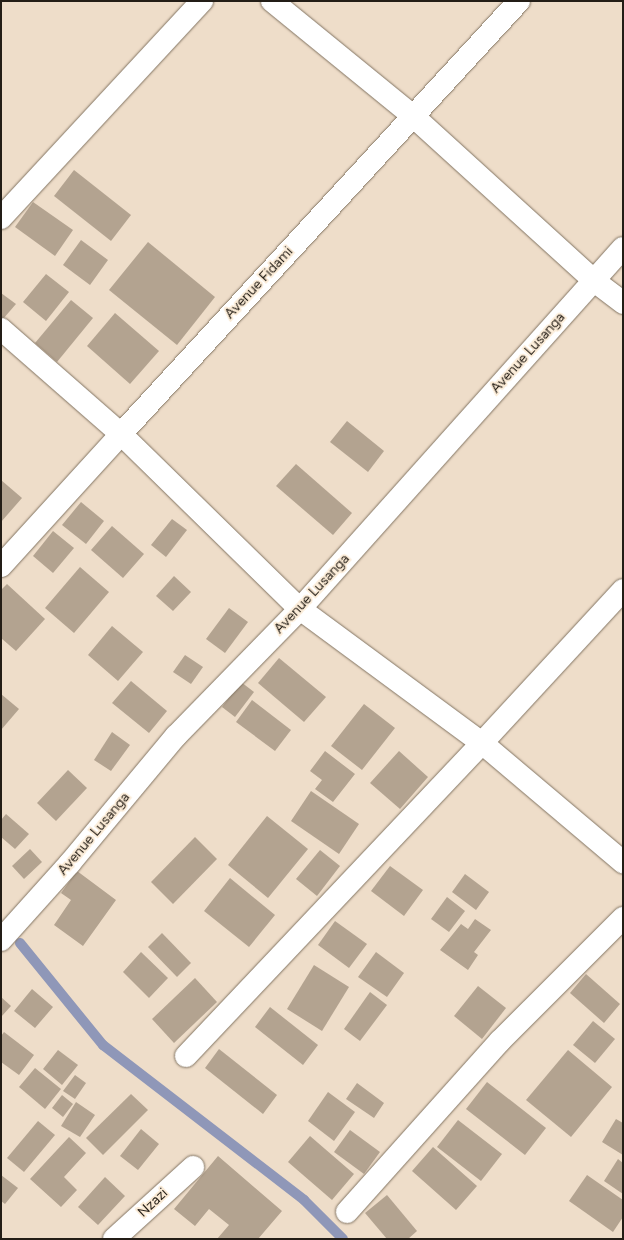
<!DOCTYPE html>
<style>
body{margin:0}
#map{position:relative;width:624px;height:1240px;overflow:hidden;background:#eeddc9;font-family:Figtree,sans-serif}
div>[style]{position:absolute}
.stream>*{height:10px;margin:-5px;padding:0 5px;transform-origin:5px;border-radius:5px;background:#8f97b8}
.building>*{inset:0;background:#b3a390}
.roads{filter:drop-shadow(0 0 1px #827462) drop-shadow(0 0 1px #827462)}
.minor>*{height:22px;margin:-11px;padding:0 11px;transform-origin:11px;border-radius:11px;background:#fff}
span{translate:-50% -50%;white-space:nowrap;text-align:center;line-height:1.15;-webkit-text-stroke:3.5px #fbebd6;paint-order:stroke}
.street-label{font-size:14px;color:#231d16}
.frame{position:absolute;inset:0;border:2px solid #231d16;pointer-events:none}
</style>
<div id="map">
<div class="stream">
<div style="left:20px;top:943px;width:132px;rotate:50.9deg"></div>
<div style="left:103px;top:1045px;width:254px;rotate:37.6deg"></div>
<div style="left:304px;top:1200px;width:55px;rotate:45deg"></div>
</div>
<div class="building">
<div style="clip-path:polygon(74px 170px,131px 215px,111px 241px,54px 196px)"></div>
<div style="clip-path:polygon(33px 202px,73px 230px,55px 256px,15px 227px)"></div>
<div style="clip-path:polygon(81px 240px,108px 260px,90px 285px,63px 265px)"></div>
<div style="clip-path:polygon(148px 242px,215px 297px,177px 345px,109px 290px)"></div>
<div style="clip-path:polygon(46px 274px,69px 292px,46px 321px,23px 302px)"></div>
<div style="clip-path:polygon(1px 293px,16px 304px,3px 319px,1px 317px)"></div>
<div style="clip-path:polygon(71px 300px,93px 318px,57px 362px,35px 343px)"></div>
<div style="clip-path:polygon(115px 313px,159px 351px,130px 384px,87px 346px)"></div>
<div style="clip-path:polygon(347px 421px,384px 451px,368px 472px,330px 442px)"></div>
<div style="clip-path:polygon(296px 464px,352px 513px,333px 535px,276px 486px)"></div>
<div style="clip-path:polygon(1px 480px,22px 498px,1px 522px)"></div>
<div style="clip-path:polygon(81px 502px,104px 521px,86px 544px,62px 525px)"></div>
<div style="clip-path:polygon(172px 519px,187px 530px,166px 557px,151px 545px)"></div>
<div style="clip-path:polygon(112px 526px,144px 554px,123px 578px,91px 550px)"></div>
<div style="clip-path:polygon(53px 531px,74px 548px,53px 573px,33px 556px)"></div>
<div style="clip-path:polygon(80px 567px,109px 592px,74px 633px,45px 608px)"></div>
<div style="clip-path:polygon(174px 576px,191px 592px,173px 611px,156px 596px)"></div>
<div style="clip-path:polygon(7px 584px,45px 619px,16px 651px,1px 638px,1px 590px)"></div>
<div style="clip-path:polygon(229px 608px,248px 622px,225px 653px,206px 639px)"></div>
<div style="clip-path:polygon(112px 626px,143px 652px,118px 681px,88px 655px)"></div>
<div style="clip-path:polygon(185px 655px,203px 667px,191px 684px,173px 672px)"></div>
<div style="clip-path:polygon(279px 658px,326px 697px,304px 722px,258px 683px)"></div>
<div style="clip-path:polygon(131px 681px,167px 711px,149px 733px,112px 703px)"></div>
<div style="clip-path:polygon(241px 682px,254px 692px,235px 717px,222px 707px)"></div>
<div style="clip-path:polygon(1px 694px,19px 709px,1px 730px)"></div>
<div style="clip-path:polygon(252px 700px,291px 730px,275px 751px,236px 722px)"></div>
<div style="clip-path:polygon(364px 704px,395px 728px,362px 770px,331px 746px)"></div>
<div style="clip-path:polygon(112px 732px,130px 745px,111px 771px,94px 760px)"></div>
<div style="clip-path:polygon(325px 751px,355px 774px,333px 802px,315px 789px,322px 780px,310px 771px)"></div>
<div style="clip-path:polygon(399px 751px,428px 777px,400px 809px,370px 783px)"></div>
<div style="clip-path:polygon(68px 770px,87px 788px,56px 821px,37px 803px)"></div>
<div style="clip-path:polygon(311px 791px,359px 824px,339px 854px,291px 821px)"></div>
<div style="clip-path:polygon(6px 814px,29px 834px,15px 849px,1px 837px,1px 820px)"></div>
<div style="clip-path:polygon(267px 816px,308px 849px,268px 898px,228px 865px)"></div>
<div style="clip-path:polygon(195px 837px,217px 859px,173px 904px,151px 882px)"></div>
<div style="clip-path:polygon(30px 849px,42px 862px,24px 879px,12px 866px)"></div>
<div style="clip-path:polygon(320px 850px,340px 866px,317px 896px,296px 879px)"></div>
<div style="clip-path:polygon(390px 866px,423px 890px,404px 916px,371px 891px)"></div>
<div style="clip-path:polygon(77px 871px,116px 900px,83px 946px,54px 925px,71px 900px,61px 893px)"></div>
<div style="clip-path:polygon(465px 874px,489px 892px,476px 910px,452px 892px)"></div>
<div style="clip-path:polygon(230px 878px,275px 915px,249px 947px,204px 911px)"></div>
<div style="clip-path:polygon(447px 897px,465px 911px,449px 932px,431px 919px)"></div>
<div style="clip-path:polygon(475px 919px,491px 930px,474px 952px,478px 955px,468px 970px,440px 950px,461px 924px,468px 929px)"></div>
<div style="clip-path:polygon(335px 921px,367px 944px,349px 968px,318px 945px)"></div>
<div style="clip-path:polygon(162px 933px,191px 963px,177px 977px,148px 947px)"></div>
<div style="clip-path:polygon(141px 952px,168px 978px,149px 998px,123px 972px)"></div>
<div style="clip-path:polygon(376px 952px,404px 973px,387px 997px,358px 977px)"></div>
<div style="clip-path:polygon(314px 965px,349px 987px,322px 1031px,287px 1009px)"></div>
<div style="clip-path:polygon(586px 974px,620px 1004px,604px 1023px,570px 993px)"></div>
<div style="clip-path:polygon(195px 978px,217px 1002px,174px 1043px,152px 1019px)"></div>
<div style="clip-path:polygon(478px 986px,506px 1008px,482px 1039px,454px 1016px)"></div>
<div style="clip-path:polygon(32px 989px,53px 1007px,35px 1028px,14px 1011px)"></div>
<div style="clip-path:polygon(370px 992px,387px 1005px,360px 1041px,344px 1029px)"></div>
<div style="clip-path:polygon(1px 997px,11px 1006px,1px 1017px)"></div>
<div style="clip-path:polygon(270px 1007px,318px 1045px,303px 1065px,255px 1027px)"></div>
<div style="clip-path:polygon(593px 1021px,615px 1039px,595px 1063px,573px 1045px)"></div>
<div style="clip-path:polygon(4px 1032px,34px 1055px,19px 1075px,1px 1062px,1px 1036px)"></div>
<div style="clip-path:polygon(219px 1049px,277px 1095px,263px 1114px,205px 1068px)"></div>
<div style="clip-path:polygon(58px 1050px,78px 1065px,62px 1085px,43px 1069px)"></div>
<div style="clip-path:polygon(568px 1050px,612px 1087px,571px 1137px,526px 1100px)"></div>
<div style="clip-path:polygon(35px 1068px,61px 1089px,45px 1109px,19px 1087px)"></div>
<div style="clip-path:polygon(75px 1075px,86px 1083px,75px 1099px,63px 1091px)"></div>
<div style="clip-path:polygon(487px 1082px,546px 1128px,525px 1155px,466px 1109px)"></div>
<div style="clip-path:polygon(357px 1083px,384px 1103px,374px 1118px,346px 1099px)"></div>
<div style="clip-path:polygon(328px 1092px,355px 1112px,334px 1141px,308px 1121px)"></div>
<div style="clip-path:polygon(131px 1094px,148px 1110px,103px 1155px,86px 1138px)"></div>
<div style="clip-path:polygon(62px 1095px,73px 1104px,63px 1117px,52px 1108px)"></div>
<div style="clip-path:polygon(76px 1102px,95px 1115px,80px 1137px,61px 1126px)"></div>
<div style="clip-path:polygon(616px 1119px,623px 1123px,623px 1155px,602px 1142px)"></div>
<div style="clip-path:polygon(458px 1120px,502px 1154px,481px 1181px,437px 1147px)"></div>
<div style="clip-path:polygon(38px 1121px,55px 1135px,24px 1172px,7px 1158px)"></div>
<div style="clip-path:polygon(141px 1129px,159px 1144px,138px 1170px,120px 1156px)"></div>
<div style="clip-path:polygon(350px 1130px,380px 1152px,364px 1174px,334px 1152px)"></div>
<div style="clip-path:polygon(310px 1136px,354px 1174px,332px 1200px,288px 1162px)"></div>
<div style="clip-path:polygon(69px 1137px,86px 1153px,64px 1177px,77px 1190px,61px 1207px,30px 1179px)"></div>
<div style="clip-path:polygon(433px 1147px,477px 1186px,456px 1210px,412px 1171px)"></div>
<div style="clip-path:polygon(218px 1156px,282px 1211px,258px 1239px,217px 1239px,229px 1225px,209px 1209px,195px 1226px,174px 1209px)"></div>
<div style="clip-path:polygon(618px 1159px,623px 1163px,623px 1194px,604px 1181px)"></div>
<div style="clip-path:polygon(1px 1175px,18px 1188px,5px 1204px,1px 1201px)"></div>
<div style="clip-path:polygon(587px 1175px,623px 1200px,623px 1217px,613px 1232px,569px 1201px)"></div>
<div style="clip-path:polygon(105px 1177px,125px 1196px,98px 1225px,78px 1207px)"></div>
<div style="clip-path:polygon(387px 1195px,417px 1231px,408px 1239px,387px 1239px,365px 1213px)"></div>
</div>
<div class="roads">
<div class="minor">
<div style="left:272px;top:1px;width:182px;rotate:39.2deg"></div>
<div style="left:413px;top:116px;width:244px;rotate:42.3deg"></div>
<div style="left:593px;top:280px;width:38px;rotate:37deg"></div>
<div style="left:1px;top:218px;width:296px;rotate:-47.2deg"></div>
<div style="left:1px;top:329px;width:159px;rotate:41.2deg"></div>
<div style="left:121px;top:434px;width:250px;rotate:44.4deg"></div>
<div style="left:300px;top:609px;width:226px;rotate:36.4deg"></div>
<div style="left:482px;top:743px;width:185px;rotate:40.2deg"></div>
<div style="left:1px;top:566px;width:178px;rotate:-47.7deg"></div>
<div style="left:121px;top:434px;width:588px;rotate:-47.41deg"></div>
<div style="left:1px;top:940px;width:103px;rotate:-48.1deg"></div>
<div style="left:70px;top:863px;width:165px;rotate:-50.2deg"></div>
<div style="left:176px;top:736px;width:177px;rotate:-45.7deg"></div>
<div style="left:300px;top:609px;width:484px;rotate:-48.2deg"></div>
<div style="left:186px;top:1056px;width:431px;rotate:-46.6deg"></div>
<div style="left:482px;top:743px;width:208px;rotate:-47.3deg"></div>
<div style="left:347px;top:1212px;width:229px;rotate:-48.2deg"></div>
<div style="left:500px;top:1041px;width:174px;rotate:-45deg"></div>
<div style="left:114px;top:1239px;width:107px;rotate:-42.3deg"></div>
</div>
</div>
<div class="street-label">
<span style="left:259px;top:283px;rotate:-47deg">Avenue Fidami</span>
<span style="left:528px;top:353px;rotate:-48deg">Avenue Lusanga</span>
<span style="left:312px;top:594px;rotate:-47deg">Avenue Lusanga</span>
<span style="left:94px;top:834px;rotate:-50deg">Avenue Lusanga</span>
<span style="left:153px;top:1203px;rotate:-43deg">Nzazi</span>
</div>
<div class="frame"></div>
</div>
